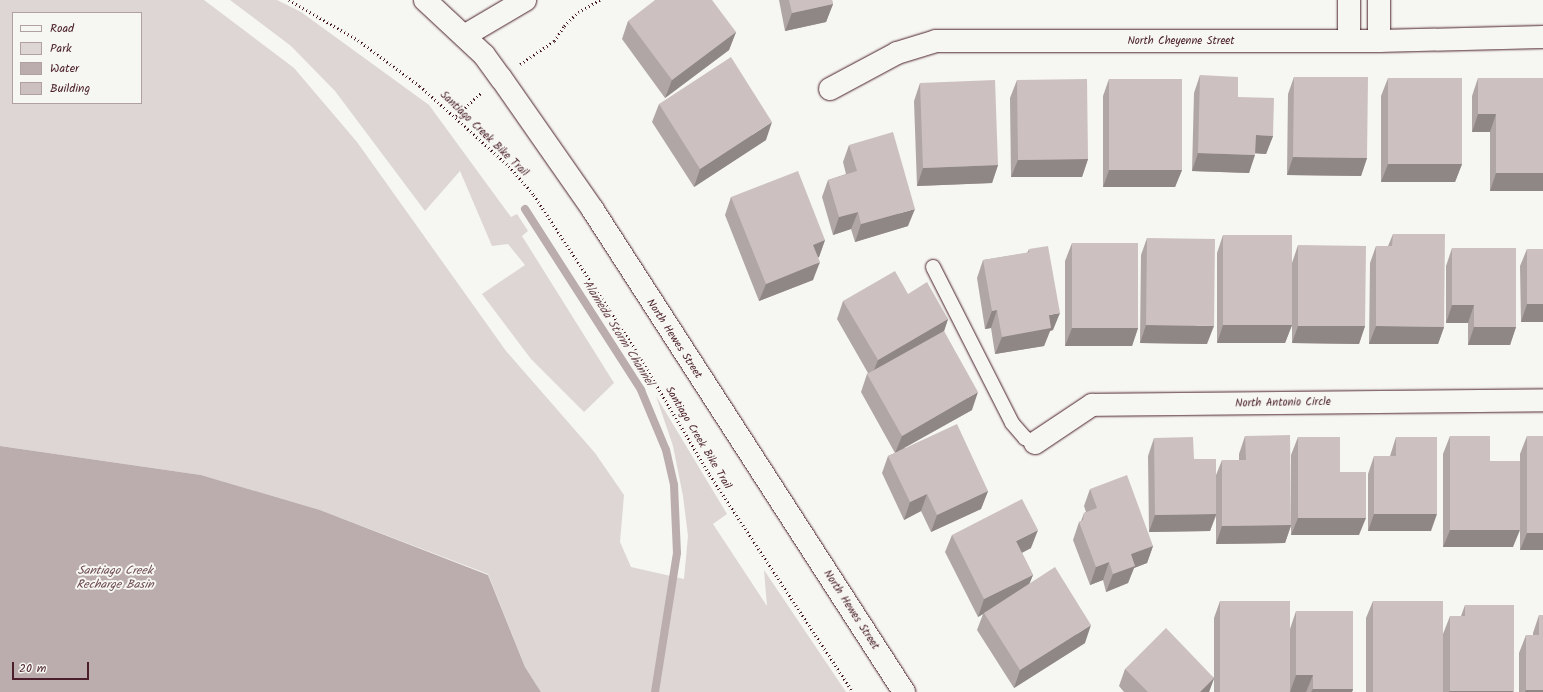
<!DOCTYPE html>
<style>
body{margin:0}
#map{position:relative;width:1543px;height:692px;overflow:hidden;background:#f6f6f2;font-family:Kalam,sans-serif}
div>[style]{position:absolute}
.green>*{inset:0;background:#ddd6d5}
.water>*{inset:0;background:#bbadae}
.stream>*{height:8px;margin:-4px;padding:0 4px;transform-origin:4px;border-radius:4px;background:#bbadae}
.path>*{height:2.5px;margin-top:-1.25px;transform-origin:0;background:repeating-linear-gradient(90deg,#4a1f2b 0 1px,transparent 0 4px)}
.roads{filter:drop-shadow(0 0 1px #4a1f2b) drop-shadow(0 0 1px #4a1f2b)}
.lane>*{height:14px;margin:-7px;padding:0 7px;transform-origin:7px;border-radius:7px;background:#f6f6f2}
.street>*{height:22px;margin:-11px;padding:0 11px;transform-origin:11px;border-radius:11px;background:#f6f6f2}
.secondary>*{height:22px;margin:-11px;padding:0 11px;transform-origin:11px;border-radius:11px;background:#f6f6f2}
.wall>*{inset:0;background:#afa6a5}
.shaded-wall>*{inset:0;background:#8f8786}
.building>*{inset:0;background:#ccc1c0}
span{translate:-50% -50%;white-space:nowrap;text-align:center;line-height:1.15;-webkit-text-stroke:4px #f6f6f2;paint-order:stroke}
.street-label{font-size:11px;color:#4a1f2b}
.water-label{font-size:12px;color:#6c4a52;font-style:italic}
.legend{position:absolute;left:12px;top:12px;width:130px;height:92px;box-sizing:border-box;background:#f6f6f2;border:1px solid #b1a0a2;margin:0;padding:5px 7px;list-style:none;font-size:12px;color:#4a1f2b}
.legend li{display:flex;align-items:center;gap:8px;height:20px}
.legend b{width:20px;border:1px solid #b1a0a2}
.scale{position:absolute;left:12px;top:662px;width:77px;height:18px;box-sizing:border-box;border:2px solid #4a1f2b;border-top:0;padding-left:5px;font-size:12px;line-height:14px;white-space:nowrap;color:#4a1f2b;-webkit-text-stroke:3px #f6f6f2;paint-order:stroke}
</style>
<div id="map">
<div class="green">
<div style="clip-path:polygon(evenodd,0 0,204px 0,294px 68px,357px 142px,506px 351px,595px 453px,624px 495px,620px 542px,631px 567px,684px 579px,688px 536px,683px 496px,673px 446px,656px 396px,727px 514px,713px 524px,767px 606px,764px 570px,846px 692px,541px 692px,525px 667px,488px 574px,320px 510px,201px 475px,0 446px,0 0,13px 13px,141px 13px,141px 103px,13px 103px,13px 13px)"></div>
<div style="clip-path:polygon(230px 0,277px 0,301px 12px,429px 105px,511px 217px,517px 214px,528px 231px,522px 236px,614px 383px,584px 412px,531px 359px,482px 294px,525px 265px,508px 244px,492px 246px,460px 171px,425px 211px,335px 91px,291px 46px)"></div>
</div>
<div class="water">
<div style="clip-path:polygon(0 446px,201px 475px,320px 510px,488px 575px,525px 667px,541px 692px,0 692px)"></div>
</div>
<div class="stream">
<div style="left:525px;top:209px;width:215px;rotate:57.3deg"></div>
<div style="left:641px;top:390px;width:65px;rotate:67.4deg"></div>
<div style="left:666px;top:450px;width:36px;rotate:77deg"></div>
<div style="left:674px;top:485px;width:68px;rotate:87.5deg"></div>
<div style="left:677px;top:553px;width:141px;rotate:99deg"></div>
</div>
<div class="path">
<div style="left:289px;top:0;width:80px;rotate:30.1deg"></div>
<div style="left:358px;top:40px;width:77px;rotate:36.6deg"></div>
<div style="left:420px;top:86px;width:120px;rotate:42deg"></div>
<div style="left:509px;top:166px;width:38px;rotate:49deg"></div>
<div style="left:534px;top:195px;width:184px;rotate:56.7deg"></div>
<div style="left:635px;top:349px;width:147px;rotate:59.2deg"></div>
<div style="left:710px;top:475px;width:260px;rotate:56.6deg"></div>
<div style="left:520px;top:64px;width:41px;rotate:-34.1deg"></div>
<div style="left:554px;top:41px;width:18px;rotate:-56deg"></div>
<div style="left:564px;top:26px;width:20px;rotate:-45deg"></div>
<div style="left:578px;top:12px;width:25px;rotate:-29deg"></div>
<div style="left:456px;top:116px;width:35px;rotate:-43deg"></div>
</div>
<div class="roads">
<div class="lane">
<div style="left:933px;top:267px;width:175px;rotate:63.1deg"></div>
<div style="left:1012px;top:423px;width:20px;rotate:49deg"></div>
<div style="left:1025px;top:438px;width:11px;rotate:27deg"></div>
</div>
<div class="street">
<div style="left:1349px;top:0;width:40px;rotate:90deg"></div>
<div style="left:1379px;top:0;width:41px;rotate:90deg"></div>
<div style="left:830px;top:89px;width:76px;rotate:-28.2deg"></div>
<div style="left:897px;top:53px;width:41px;rotate:-17.1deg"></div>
<div style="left:936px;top:41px;width:443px"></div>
<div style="left:1379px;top:41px;width:164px;rotate:-1.4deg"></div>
<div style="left:1035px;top:443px;width:69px;rotate:-33.7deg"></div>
<div style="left:1092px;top:405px;width:451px;rotate:-0.6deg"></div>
</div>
<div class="secondary">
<div style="left:425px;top:0;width:81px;rotate:43deg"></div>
<div style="left:484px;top:55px;width:29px;rotate:54deg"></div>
<div style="left:501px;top:78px;width:161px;rotate:55.1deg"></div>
<div style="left:593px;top:210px;width:574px;rotate:57.17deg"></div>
<div style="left:464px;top:36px;width:71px;rotate:-30.5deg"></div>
</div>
</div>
<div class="wall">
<div style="clip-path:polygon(779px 0,832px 0,833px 4px,826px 22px,785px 31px)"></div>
<div style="clip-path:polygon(628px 21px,736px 32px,729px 50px,665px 98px,622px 39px)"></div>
<div style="clip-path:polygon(1200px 75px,1238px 97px,1273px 136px,1266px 154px,1255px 153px,1249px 173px,1192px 171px,1194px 93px)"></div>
<div style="clip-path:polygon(1294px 77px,1367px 158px,1361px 176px,1287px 175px,1288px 94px)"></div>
<div style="clip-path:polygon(1388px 78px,1462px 164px,1455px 182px,1381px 182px,1381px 96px)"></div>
<div style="clip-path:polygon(1478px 78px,1543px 191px,1490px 191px,1490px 132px,1472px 132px,1472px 96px)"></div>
<div style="clip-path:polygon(1109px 79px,1182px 170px,1175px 187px,1103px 187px,1103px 96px)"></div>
<div style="clip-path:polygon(1017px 80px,1088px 159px,1082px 177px,1011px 177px,1010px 98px)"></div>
<div style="clip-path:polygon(920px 83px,998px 165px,992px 183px,917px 186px,914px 101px)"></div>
<div style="clip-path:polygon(659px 104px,766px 140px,694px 187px,652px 122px)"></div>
<div style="clip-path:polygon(849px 145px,908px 226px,855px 242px,851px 229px,833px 235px,822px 197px,828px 180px,846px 174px,843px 162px)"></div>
<div style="clip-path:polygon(731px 197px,825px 240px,819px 257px,818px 258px,813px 280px,759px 301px,725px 215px)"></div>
<div style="clip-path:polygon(1393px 234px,1444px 327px,1438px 344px,1369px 344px,1370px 263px,1376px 246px,1388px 246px)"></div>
<div style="clip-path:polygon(1223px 235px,1292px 325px,1285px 343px,1217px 343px,1217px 253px)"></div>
<div style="clip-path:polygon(1147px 238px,1207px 344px,1140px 343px,1141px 255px)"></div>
<div style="clip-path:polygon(1072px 243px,1138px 328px,1132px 346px,1065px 346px,1065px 261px)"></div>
<div style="clip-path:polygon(1298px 245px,1365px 326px,1359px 344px,1292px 343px,1292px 263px)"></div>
<div style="clip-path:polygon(1452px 248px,1516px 327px,1510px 345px,1468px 345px,1468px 323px,1446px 323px,1446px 266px)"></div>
<div style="clip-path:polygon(1029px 249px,1053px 330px,1050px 331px,1044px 346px,995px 354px,991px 328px,985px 329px,977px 278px,983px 260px,1027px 253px)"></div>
<div style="clip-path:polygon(1527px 249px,1543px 322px,1521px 322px,1520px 266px)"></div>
<div style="clip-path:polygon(908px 294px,948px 319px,944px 331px,972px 410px,904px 448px,988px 491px,981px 509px,931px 532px,921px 511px,904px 520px,882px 473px,888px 456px,895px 453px,861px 392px,867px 374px,868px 373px,837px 319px,843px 301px)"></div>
<div style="clip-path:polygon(1245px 436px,1291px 522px,1291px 455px,1298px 437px,1340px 472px,1359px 535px,1291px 535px,1291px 526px,1285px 543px,1216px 544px,1216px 516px,1210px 531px,1149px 532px,1148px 456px,1154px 438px,1194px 459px,1216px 475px,1222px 460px,1239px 460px,1239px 454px)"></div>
<div style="clip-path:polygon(1450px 436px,1490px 461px,1513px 547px,1443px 547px,1443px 454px)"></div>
<div style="clip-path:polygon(1527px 436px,1543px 550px,1520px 550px,1520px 454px)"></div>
<div style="clip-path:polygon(1396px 437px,1431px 531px,1368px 531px,1368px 474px,1374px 456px,1390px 456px)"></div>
<div style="clip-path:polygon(1090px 489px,1153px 546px,1147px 563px,1134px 568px,1128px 583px,1106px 592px,1103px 580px,1090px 585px,1073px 540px,1079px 522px,1081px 521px,1084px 513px,1086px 512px,1084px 506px)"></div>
<div style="clip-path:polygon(952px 535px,1031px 548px,1022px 553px,1033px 575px,1029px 584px,1085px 643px,1014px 688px,977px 630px,983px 614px,978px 617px,945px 552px)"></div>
<div style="clip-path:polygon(1220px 601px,1290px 629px,1296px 611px,1353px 689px,1352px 692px,1214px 692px,1214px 679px,1209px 692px,1124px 692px,1119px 686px,1125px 669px,1214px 677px,1214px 618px)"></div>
<div style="clip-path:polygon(1373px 601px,1443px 634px,1450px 616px,1461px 616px,1465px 605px,1514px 605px,1513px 692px,1366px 692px,1366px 618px)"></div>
<div style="clip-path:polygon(1539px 615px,1543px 692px,1519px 692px,1519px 653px,1526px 635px,1533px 635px,1533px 633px)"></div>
</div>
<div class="shaded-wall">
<div style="clip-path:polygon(833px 4px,826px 22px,785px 31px,792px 13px)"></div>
<div style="clip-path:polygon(736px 32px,729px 50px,665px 98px,672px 80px)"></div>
<div style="clip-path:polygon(1478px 114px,1496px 114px,1490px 132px,1472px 132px)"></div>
<div style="clip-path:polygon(772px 122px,766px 140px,694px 187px,700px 169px)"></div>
<div style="clip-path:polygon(1256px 135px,1273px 136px,1266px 154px,1250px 153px)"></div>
<div style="clip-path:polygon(1198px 153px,1255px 155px,1249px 173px,1192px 171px)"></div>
<div style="clip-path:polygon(1293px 157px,1367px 158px,1361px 176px,1287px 175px)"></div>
<div style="clip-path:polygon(1088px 159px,1082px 177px,1011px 177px,1018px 160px)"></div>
<div style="clip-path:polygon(1388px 164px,1462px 164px,1455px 182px,1381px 182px)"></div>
<div style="clip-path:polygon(998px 165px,992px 183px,917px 186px,923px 168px)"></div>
<div style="clip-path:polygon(1109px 170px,1182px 170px,1175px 187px,1103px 187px)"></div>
<div style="clip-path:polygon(1496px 173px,1543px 173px,1543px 191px,1490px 191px)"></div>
<div style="clip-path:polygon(915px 209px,908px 226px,855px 242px,861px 224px)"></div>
<div style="clip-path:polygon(858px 212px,851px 229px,833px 235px,839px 217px)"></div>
<div style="clip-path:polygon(825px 240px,819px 257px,806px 262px,813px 245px)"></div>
<div style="clip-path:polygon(820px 262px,813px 280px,759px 301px,766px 284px)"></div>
<div style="clip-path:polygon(1527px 304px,1543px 304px,1543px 322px,1521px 322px)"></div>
<div style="clip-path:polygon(1452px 305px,1474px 305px,1468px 323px,1446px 323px)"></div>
<div style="clip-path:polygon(997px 310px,991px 328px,985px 329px,992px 311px)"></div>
<div style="clip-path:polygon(1060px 313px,1053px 330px,1050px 331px,1044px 346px,995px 354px,1002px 337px,1049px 315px)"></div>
<div style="clip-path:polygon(948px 319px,942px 337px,871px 378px,878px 360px)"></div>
<div style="clip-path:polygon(1146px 325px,1214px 326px,1207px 344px,1140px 343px)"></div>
<div style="clip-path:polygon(1223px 325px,1292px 325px,1285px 343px,1217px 343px)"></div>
<div style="clip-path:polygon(1298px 326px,1365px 326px,1359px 344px,1292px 343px)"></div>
<div style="clip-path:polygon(1376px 326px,1444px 327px,1438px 344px,1369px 344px)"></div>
<div style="clip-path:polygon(1474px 327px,1516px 327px,1510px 345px,1468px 345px)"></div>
<div style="clip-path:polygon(1072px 328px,1138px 328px,1132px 346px,1065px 346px)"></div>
<div style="clip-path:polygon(978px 392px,972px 410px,895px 453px,902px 436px)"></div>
<div style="clip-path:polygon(988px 491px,981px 509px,931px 532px,937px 515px)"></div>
<div style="clip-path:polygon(927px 494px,921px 511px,904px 520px,910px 502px)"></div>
<div style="clip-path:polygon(1216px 514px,1210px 531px,1149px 532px,1155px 515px)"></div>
<div style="clip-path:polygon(1374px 514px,1437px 514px,1431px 531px,1368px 531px)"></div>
<div style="clip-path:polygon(1298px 518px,1366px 518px,1359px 535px,1291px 535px)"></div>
<div style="clip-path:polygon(1291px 525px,1285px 543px,1216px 544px,1222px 526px)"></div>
<div style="clip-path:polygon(1038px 530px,1031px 548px,1009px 559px,1016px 541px)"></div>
<div style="clip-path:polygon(1450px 530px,1520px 530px,1513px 547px,1443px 547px)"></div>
<div style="clip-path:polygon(1527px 533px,1543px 533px,1543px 550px,1520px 550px)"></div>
<div style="clip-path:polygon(1153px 546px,1147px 563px,1134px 568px,1128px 583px,1106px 592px,1113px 574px,1131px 554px)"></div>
<div style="clip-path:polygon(1109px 562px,1103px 580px,1090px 585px,1096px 567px)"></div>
<div style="clip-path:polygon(1033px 575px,1026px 592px,984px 613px,983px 614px,978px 617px,984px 599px)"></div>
<div style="clip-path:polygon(1091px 625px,1085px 643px,1014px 688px,1020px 670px)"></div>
<div style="clip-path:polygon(1296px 675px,1313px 675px,1306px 692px,1290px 692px)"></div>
<div style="clip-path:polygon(1214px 678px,1209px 692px,1200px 692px)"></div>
<div style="clip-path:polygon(1313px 689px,1353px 689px,1352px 692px,1311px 692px)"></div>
<div style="clip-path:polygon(1526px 690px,1543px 690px,1543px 692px,1525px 692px)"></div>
<div style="clip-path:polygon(1450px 691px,1514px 691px,1513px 692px,1449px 692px)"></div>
</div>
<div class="building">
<div style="clip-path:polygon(655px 0,712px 0,736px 32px,672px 80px,628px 21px)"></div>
<div style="clip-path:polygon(789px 0,832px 0,833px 4px,792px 13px)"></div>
<div style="clip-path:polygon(731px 57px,772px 122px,700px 169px,659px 104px)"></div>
<div style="clip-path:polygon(1200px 75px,1238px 77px,1238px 97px,1274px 98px,1273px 136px,1256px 135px,1255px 155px,1198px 153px)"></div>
<div style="clip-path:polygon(1294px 77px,1368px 77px,1367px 158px,1293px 157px)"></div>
<div style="clip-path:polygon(1388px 78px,1462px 78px,1462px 164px,1388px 164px)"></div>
<div style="clip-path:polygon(1478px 78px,1543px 78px,1543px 173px,1496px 173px,1496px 114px,1478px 114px)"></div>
<div style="clip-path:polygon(1087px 79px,1088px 159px,1018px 160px,1017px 80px)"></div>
<div style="clip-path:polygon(1109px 79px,1182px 79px,1182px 170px,1109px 170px)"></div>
<div style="clip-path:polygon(995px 80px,998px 165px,923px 168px,920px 83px)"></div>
<div style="clip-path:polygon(893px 132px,915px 209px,861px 224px,858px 212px,839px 217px,828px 180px,857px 171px,849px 145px)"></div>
<div style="clip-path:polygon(798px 171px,825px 240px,813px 245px,820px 262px,766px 284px,731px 197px)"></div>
<div style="clip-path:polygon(1393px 234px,1445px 234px,1444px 327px,1376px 326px,1376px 246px,1392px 246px)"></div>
<div style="clip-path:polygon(1223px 235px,1292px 235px,1292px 325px,1223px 325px)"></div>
<div style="clip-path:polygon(1147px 238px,1215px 239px,1214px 326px,1146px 325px)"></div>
<div style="clip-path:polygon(1072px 243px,1138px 243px,1138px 328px,1072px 328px)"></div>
<div style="clip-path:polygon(1298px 245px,1366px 246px,1365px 326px,1298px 326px)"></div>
<div style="clip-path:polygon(1048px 246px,1060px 313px,1049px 315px,1051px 328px,1002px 337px,997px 310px,992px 311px,983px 260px,1030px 252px,1029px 249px)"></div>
<div style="clip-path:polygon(1452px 248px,1516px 248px,1516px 327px,1474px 327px,1474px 305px,1452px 305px)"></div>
<div style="clip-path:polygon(1527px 249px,1543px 249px,1543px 304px,1527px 304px)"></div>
<div style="clip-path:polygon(895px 271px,908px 294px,927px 282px,948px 319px,878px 360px,843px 301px)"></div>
<div style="clip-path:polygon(944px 331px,978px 392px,902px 436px,867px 374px)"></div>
<div style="clip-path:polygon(957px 424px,988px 491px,937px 515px,927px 494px,910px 502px,888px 456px)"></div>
<div style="clip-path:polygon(1290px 435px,1291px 525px,1222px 526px,1222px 460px,1246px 460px,1245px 436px)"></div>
<div style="clip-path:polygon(1450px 436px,1490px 436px,1490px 461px,1520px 461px,1520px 530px,1450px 530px)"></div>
<div style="clip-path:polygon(1527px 436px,1543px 436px,1543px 533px,1527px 533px)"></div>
<div style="clip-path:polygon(1193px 437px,1194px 459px,1216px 459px,1216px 514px,1155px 515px,1154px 438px)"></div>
<div style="clip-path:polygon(1298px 437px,1340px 437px,1340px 472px,1366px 472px,1366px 518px,1298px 518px)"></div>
<div style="clip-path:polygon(1396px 437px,1437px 437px,1437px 514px,1374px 514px,1374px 456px,1396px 456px)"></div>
<div style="clip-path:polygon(1127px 475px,1153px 546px,1131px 554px,1135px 566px,1113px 574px,1109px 562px,1096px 567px,1079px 522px,1083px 520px,1084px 513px,1097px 508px,1090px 489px)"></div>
<div style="clip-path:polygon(1022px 499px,1038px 530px,1016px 541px,1033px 575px,984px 599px,952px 535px)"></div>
<div style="clip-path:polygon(1055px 567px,1091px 625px,1020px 670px,984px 613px)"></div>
<div style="clip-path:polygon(1220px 601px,1290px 601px,1290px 692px,1220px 692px)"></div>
<div style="clip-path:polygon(1373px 601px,1443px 601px,1443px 692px,1373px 692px)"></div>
<div style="clip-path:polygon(1465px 605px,1514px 605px,1514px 691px,1450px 691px,1450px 616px,1465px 616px)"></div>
<div style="clip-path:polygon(1296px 611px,1353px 611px,1353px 689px,1313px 689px,1313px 675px,1296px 675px)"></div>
<div style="clip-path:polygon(1539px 615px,1543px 615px,1543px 690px,1526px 690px,1526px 635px,1539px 635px)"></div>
<div style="clip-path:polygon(1166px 628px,1214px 678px,1200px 692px,1148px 692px,1125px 669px)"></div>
</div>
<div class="street-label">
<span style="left:1181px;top:41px">North Cheyenne Street</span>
<span style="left:484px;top:134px;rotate:44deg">Santiago Creek Bike Trail</span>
<span style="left:674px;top:339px;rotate:57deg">North Hewes Street</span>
<span style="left:1283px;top:403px;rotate:-1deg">North Antonio Circle</span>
<span style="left:698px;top:438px;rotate:59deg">Santiago Creek Bike Trail</span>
<span style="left:851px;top:610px;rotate:57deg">North Hewes Street</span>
</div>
<div class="water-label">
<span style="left:618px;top:333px;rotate:58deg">Alameda Storm Channel</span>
<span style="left:115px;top:578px">Santiago Creek<br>Recharge Basin</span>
</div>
<ul class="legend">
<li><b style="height:5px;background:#f6f6f2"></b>Road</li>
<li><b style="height:11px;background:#ddd6d5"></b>Park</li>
<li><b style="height:11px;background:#bbadae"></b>Water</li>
<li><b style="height:11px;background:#ccc1c0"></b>Building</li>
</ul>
<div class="scale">20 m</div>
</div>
